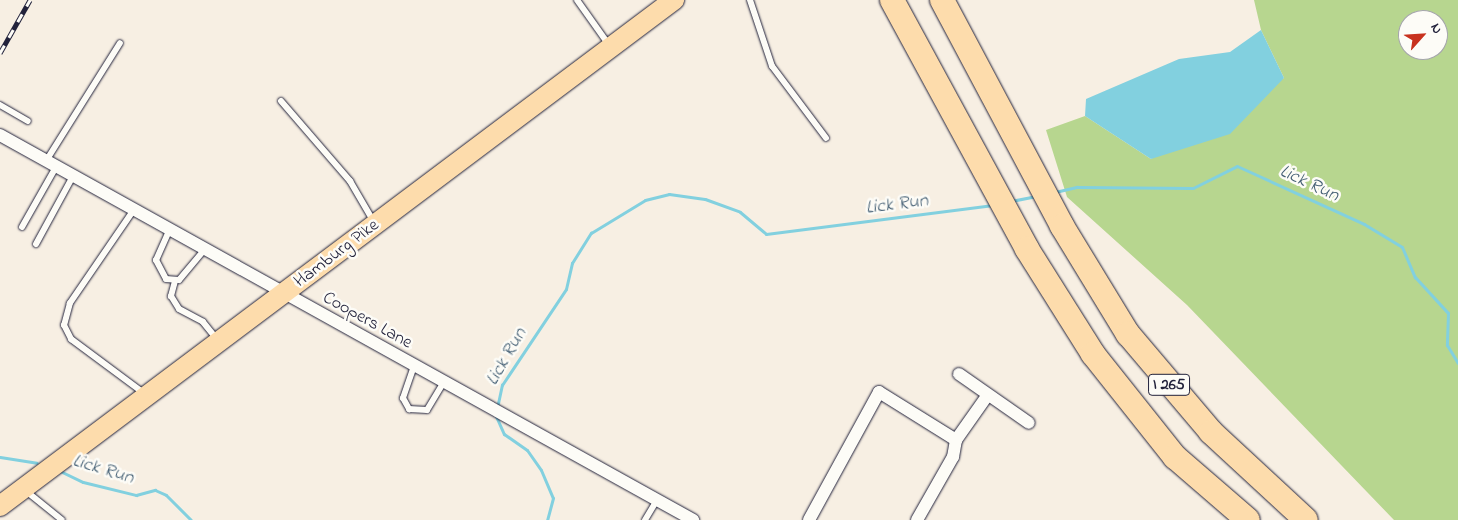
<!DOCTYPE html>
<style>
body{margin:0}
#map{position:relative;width:1458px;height:520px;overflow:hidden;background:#f7efe3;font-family:"Indie Flower",sans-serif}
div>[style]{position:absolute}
.green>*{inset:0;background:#b7d68f}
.water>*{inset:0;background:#82d0df}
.stream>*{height:3px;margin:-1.5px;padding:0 1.5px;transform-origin:1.5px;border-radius:1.5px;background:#82d0df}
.roads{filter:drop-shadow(0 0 1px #22223b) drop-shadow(0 0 1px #22223b)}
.lane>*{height:6px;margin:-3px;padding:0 3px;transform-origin:3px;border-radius:3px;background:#fdfcf7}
.street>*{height:12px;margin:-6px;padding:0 6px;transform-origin:6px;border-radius:6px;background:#fdfcf7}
.primary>*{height:20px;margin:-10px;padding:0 10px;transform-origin:10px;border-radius:10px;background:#fddcac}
.highway>*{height:24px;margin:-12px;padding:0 12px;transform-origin:12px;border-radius:12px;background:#fddcac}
.rail>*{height:5px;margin-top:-2.5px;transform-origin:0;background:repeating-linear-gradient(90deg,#fdfcf7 0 9px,#22223b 0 18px);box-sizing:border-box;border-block:1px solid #22223b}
span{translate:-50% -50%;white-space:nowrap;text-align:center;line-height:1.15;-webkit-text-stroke:5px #fdfcf7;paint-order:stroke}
.shield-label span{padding:1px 4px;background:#fdfcf7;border:1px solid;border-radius:4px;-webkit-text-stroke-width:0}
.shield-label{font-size:16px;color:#22223b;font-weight:700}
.street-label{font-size:18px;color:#22223b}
.water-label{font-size:19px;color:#445f74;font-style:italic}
.north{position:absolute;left:1398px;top:10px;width:50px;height:50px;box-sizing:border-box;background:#fdfcf7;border:1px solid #a5a5ac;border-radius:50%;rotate:64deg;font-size:14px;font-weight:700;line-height:20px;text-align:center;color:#22223b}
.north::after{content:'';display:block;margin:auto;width:18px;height:22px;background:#c8321e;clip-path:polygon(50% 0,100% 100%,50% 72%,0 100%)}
</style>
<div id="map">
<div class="green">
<div style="clip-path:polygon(evenodd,1254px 0,1458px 0,1458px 520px,1394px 520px,1187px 305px,1067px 197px,1046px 130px,1085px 116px,1151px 159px,1284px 78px,1261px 30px,1254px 0,1408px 20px,1438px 20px,1438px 50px,1408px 50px,1408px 20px)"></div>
</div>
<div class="water">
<div style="clip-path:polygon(1261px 30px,1284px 78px,1230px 134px,1151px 159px,1085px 116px,1086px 99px,1179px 59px,1230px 52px)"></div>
</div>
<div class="stream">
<div style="left:1055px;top:192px;width:23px;rotate:-13deg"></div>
<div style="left:1077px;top:187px;width:116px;rotate:0.5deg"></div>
<div style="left:1193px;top:188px;width:49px;rotate:-26.6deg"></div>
<div style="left:1237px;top:166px;width:140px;rotate:24.5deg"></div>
<div style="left:1364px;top:224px;width:44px;rotate:31.2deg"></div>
<div style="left:1402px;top:247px;width:33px;rotate:67deg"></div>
<div style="left:1415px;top:277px;width:49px;rotate:47.5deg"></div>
<div style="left:1448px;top:313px;width:32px;rotate:92deg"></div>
<div style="left:1447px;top:345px;width:21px;rotate:59deg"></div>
<div style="left:1011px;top:201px;width:26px;rotate:-11deg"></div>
<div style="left:497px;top:408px;width:24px;rotate:-78deg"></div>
<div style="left:502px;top:385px;width:115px;rotate:-56.3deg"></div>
<div style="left:566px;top:289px;width:27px;rotate:-77deg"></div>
<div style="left:572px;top:263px;width:36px;rotate:-58deg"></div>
<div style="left:591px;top:233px;width:63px;rotate:-31.4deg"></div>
<div style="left:645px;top:200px;width:25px;rotate:-14deg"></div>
<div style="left:669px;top:194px;width:36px;rotate:8deg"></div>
<div style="left:705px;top:199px;width:37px;rotate:20deg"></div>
<div style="left:740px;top:212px;width:34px;rotate:40deg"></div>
<div style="left:766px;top:234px;width:229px;rotate:-7.3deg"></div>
<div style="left:495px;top:414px;width:22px;rotate:66deg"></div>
<div style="left:504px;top:434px;width:28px;rotate:35deg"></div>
<div style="left:527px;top:450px;width:24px;rotate:55deg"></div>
<div style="left:541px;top:470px;width:30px;rotate:67deg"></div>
<div style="left:553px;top:498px;width:23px;rotate:105deg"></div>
<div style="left:0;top:457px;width:37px;rotate:9deg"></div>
<div style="left:60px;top:471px;width:25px;rotate:26deg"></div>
<div style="left:83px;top:482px;width:55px;rotate:13.8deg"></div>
<div style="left:136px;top:495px;width:20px;rotate:-15deg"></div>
<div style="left:155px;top:490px;width:12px;rotate:24deg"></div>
<div style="left:166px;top:495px;width:35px;rotate:45deg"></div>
</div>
<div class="roads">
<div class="lane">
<div style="left:577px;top:0;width:55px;rotate:54.6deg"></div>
<div style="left:750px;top:0;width:70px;rotate:71.6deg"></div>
<div style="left:772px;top:66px;width:90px;rotate:53.1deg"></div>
<div style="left:281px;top:101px;width:106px;rotate:49.2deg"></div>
<div style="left:350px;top:181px;width:48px;rotate:59.7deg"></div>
<div style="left:0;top:105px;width:32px;rotate:30deg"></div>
<div style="left:46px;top:161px;width:139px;rotate:-57.9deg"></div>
<div style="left:133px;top:211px;width:112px;rotate:124.4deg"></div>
<div style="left:70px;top:303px;width:23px;rotate:105deg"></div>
<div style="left:64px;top:325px;width:16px;rotate:63deg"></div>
<div style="left:71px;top:339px;width:92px;rotate:36.6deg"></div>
<div style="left:22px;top:227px;width:69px;rotate:-60.5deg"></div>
<div style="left:169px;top:231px;width:32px;rotate:114deg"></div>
<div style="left:156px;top:260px;width:21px;rotate:62deg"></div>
<div style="left:166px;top:279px;width:13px;rotate:4deg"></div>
<div style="left:179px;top:280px;width:39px;rotate:-50deg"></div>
<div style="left:36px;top:244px;width:77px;rotate:-61.4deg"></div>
<div style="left:175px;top:281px;width:16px;rotate:105deg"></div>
<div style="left:171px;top:296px;width:15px;rotate:58deg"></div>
<div style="left:179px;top:309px;width:27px;rotate:28deg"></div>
<div style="left:203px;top:322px;width:22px;rotate:51deg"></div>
<div style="left:414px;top:366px;width:34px;rotate:109deg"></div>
<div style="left:403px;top:398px;width:13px;rotate:61deg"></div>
<div style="left:409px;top:409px;width:18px;rotate:3deg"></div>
<div style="left:427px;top:410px;width:33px;rotate:-59deg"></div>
<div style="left:26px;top:491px;width:46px;rotate:38.9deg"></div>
<div style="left:645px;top:520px;width:23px;rotate:-59deg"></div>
</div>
<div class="street">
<div style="left:0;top:135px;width:793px;rotate:29.05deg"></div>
<div style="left:959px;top:374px;width:85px;rotate:35deg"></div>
<div style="left:809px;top:520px;width:146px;rotate:-61.3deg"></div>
<div style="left:879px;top:392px;width:91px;rotate:31.9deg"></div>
<div style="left:917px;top:520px;width:73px;rotate:-60.3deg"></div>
<div style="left:953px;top:457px;width:17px;rotate:-80deg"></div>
<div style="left:956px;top:440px;width:54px;rotate:-54.8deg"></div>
</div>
<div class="primary">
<div style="left:0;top:506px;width:843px;rotate:-36.9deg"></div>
</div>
<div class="highway">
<div style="left:892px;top:0;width:283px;rotate:61.5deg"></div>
<div style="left:1027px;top:249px;width:124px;rotate:57.8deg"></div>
<div style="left:1093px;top:354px;width:132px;rotate:51.5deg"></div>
<div style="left:1175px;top:457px;width:96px;rotate:40.8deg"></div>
<div style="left:942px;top:0;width:256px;rotate:62deg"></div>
<div style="left:1062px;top:226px;width:127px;rotate:58.6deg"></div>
<div style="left:1128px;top:334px;width:128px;rotate:49.7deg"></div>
<div style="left:1211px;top:432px;width:129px;rotate:42.8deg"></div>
</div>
</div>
<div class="rail">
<div style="left:0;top:53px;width:61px;rotate:-60.5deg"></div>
</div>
<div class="shield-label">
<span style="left:1169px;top:385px">I 265</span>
</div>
<div class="street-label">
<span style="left:337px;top:254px;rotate:-37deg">Hamburg Pike</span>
<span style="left:367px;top:321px;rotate:29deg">Coopers Lane</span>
</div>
<div class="water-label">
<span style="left:1309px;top:184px;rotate:25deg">Lick Run</span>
<span style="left:897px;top:205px;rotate:-7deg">Lick Run</span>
<span style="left:507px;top:357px;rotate:-60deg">Lick Run</span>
<span style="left:103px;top:470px;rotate:17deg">Lick Run</span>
</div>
<div class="north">N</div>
</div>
